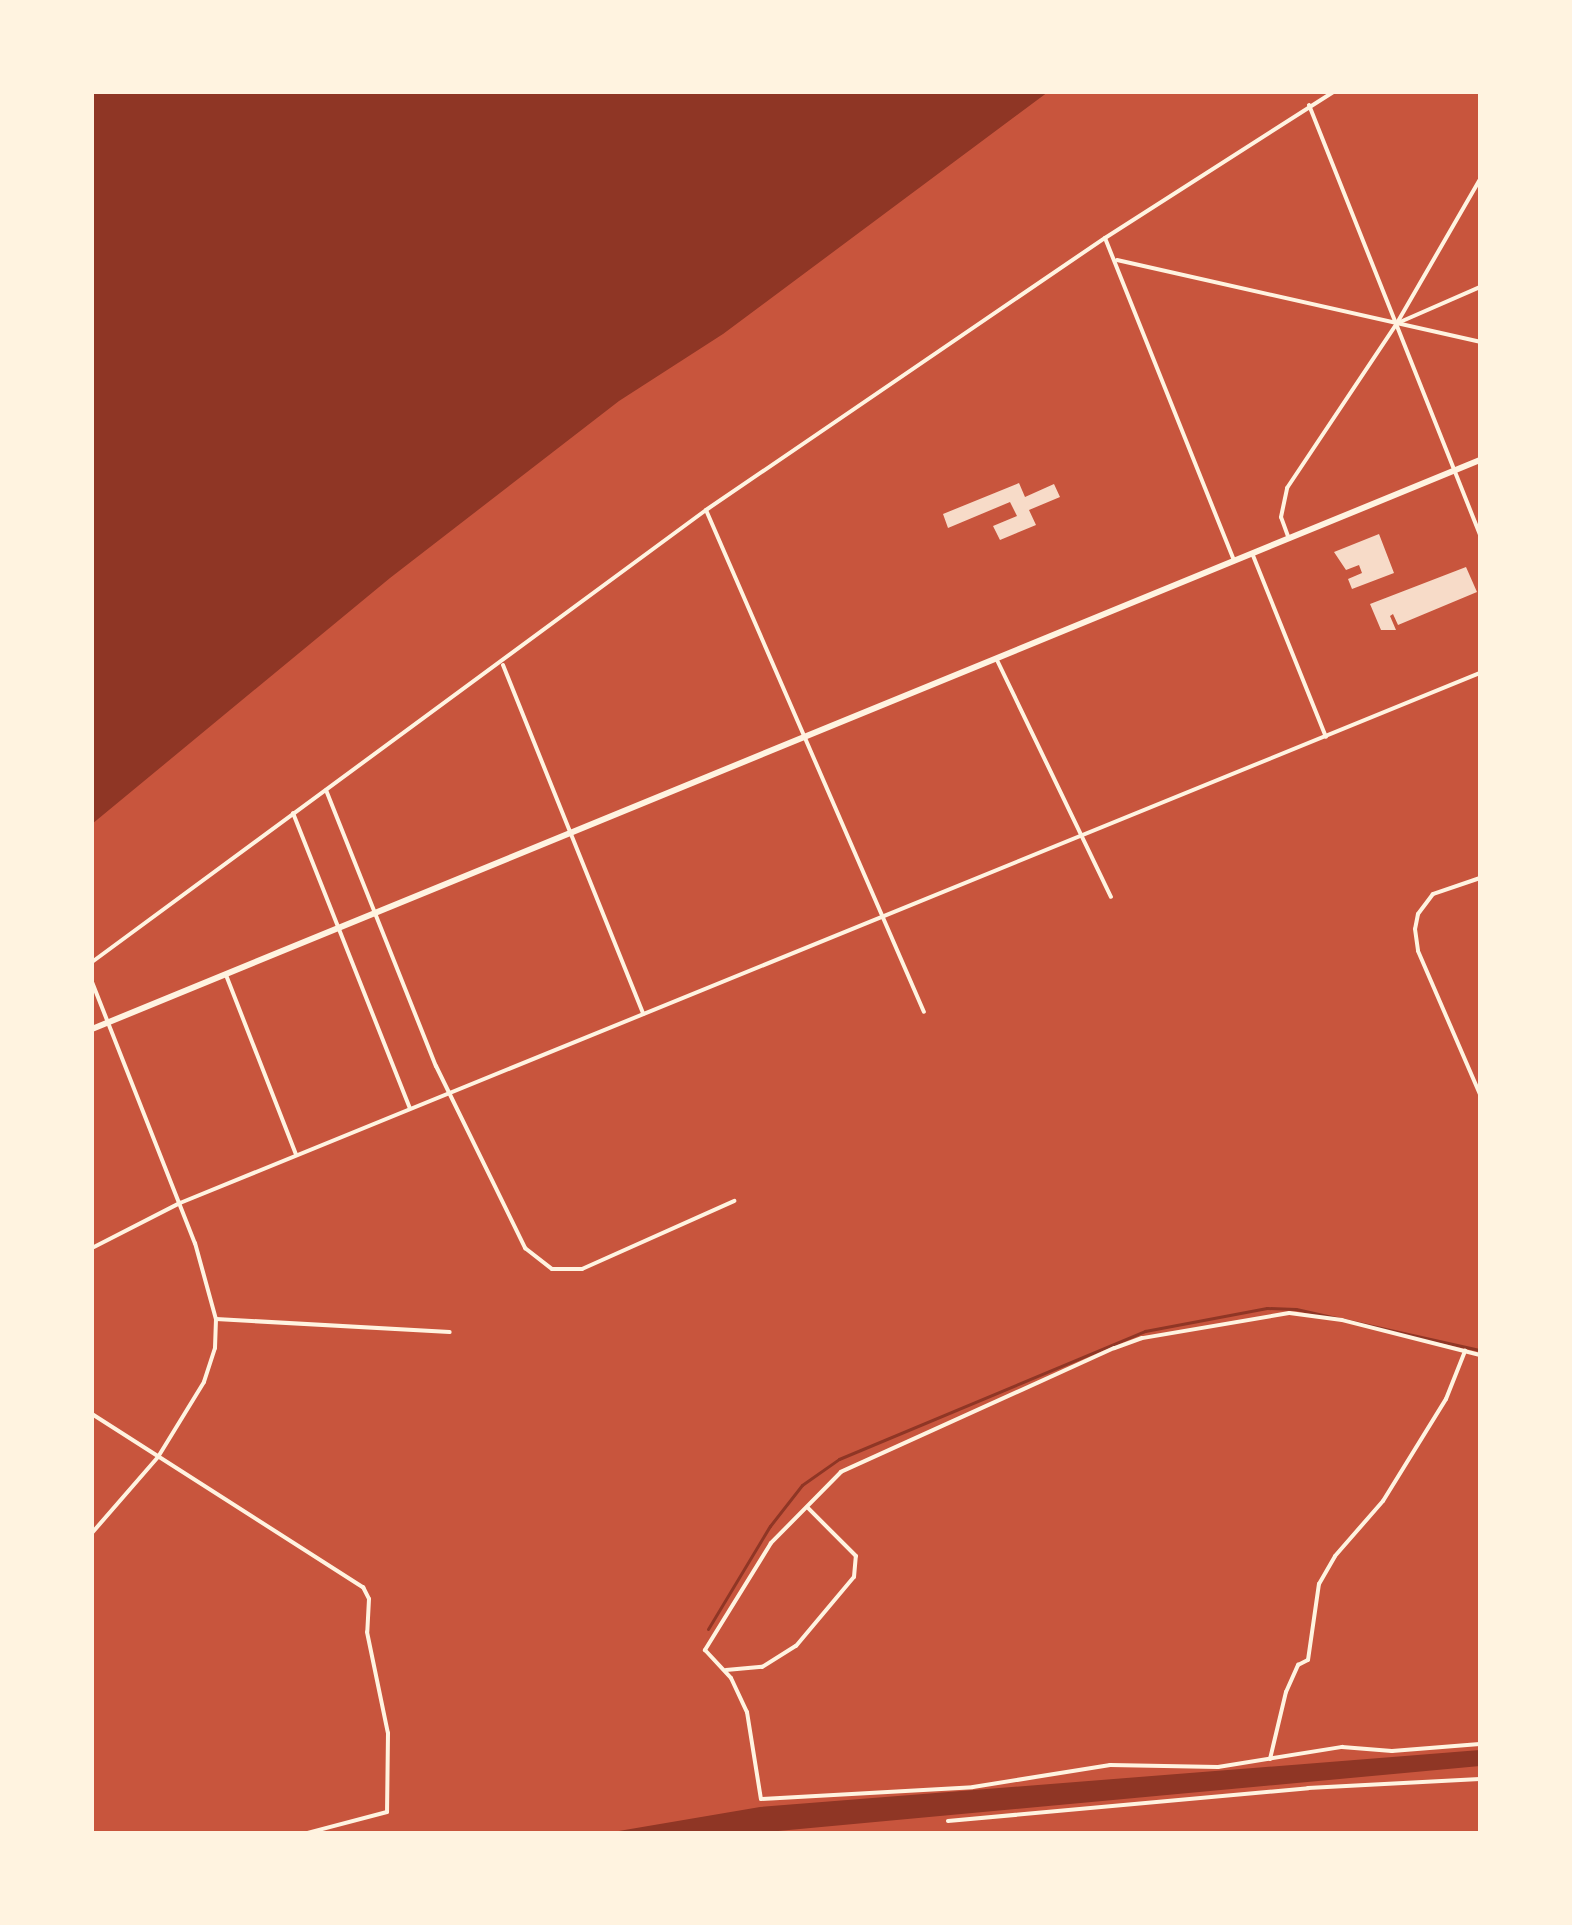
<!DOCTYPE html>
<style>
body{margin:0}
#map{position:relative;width:1572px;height:1925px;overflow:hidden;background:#c8553d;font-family:Ubuntu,sans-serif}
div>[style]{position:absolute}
.water>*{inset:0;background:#8f3625}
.stream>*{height:3px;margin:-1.5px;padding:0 1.5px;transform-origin:1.5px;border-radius:1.5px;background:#8f3625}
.building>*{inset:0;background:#f7dbc8}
.minor>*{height:4px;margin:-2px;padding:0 2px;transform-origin:2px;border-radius:2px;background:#fff3e0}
.tertiary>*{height:6px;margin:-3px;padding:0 3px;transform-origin:3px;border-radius:3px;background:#fff3e0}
span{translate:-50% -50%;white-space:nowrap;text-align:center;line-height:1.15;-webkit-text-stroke:6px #fff3e0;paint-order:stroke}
.frame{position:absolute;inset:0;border:94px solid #fff3e0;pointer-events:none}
</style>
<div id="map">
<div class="water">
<div style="clip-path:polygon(92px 92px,1048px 92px,723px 334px,619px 401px,390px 578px,92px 824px)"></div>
<div style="clip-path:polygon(1480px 1750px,1480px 1766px,756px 1833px,607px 1833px,760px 1807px)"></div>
</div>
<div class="stream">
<div style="left:708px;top:1629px;width:120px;rotate:-59deg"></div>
<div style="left:770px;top:1526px;width:52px;rotate:-52deg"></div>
<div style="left:802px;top:1485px;width:45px;rotate:-35.1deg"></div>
<div style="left:839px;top:1459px;width:332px;rotate:-22.7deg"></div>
<div style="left:1145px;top:1331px;width:124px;rotate:-10.7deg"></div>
<div style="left:1267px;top:1308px;width:29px;rotate:2deg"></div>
<div style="left:1296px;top:1309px;width:189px;rotate:12.6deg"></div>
</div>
<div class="building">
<div style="clip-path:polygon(1019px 483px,1025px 497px,1054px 484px,1060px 497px,1029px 510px,1036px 525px,1000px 540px,993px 526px,1017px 516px,1010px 502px,948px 528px,943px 514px)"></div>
<div style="clip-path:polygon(1379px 534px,1394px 573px,1352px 589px,1348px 579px,1362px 573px,1359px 565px,1346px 570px,1334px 552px)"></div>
<div style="clip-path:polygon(1466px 567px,1477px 592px,1398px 625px,1393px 614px,1390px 616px,1396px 630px,1381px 630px,1370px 604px)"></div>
</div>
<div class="minor">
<div style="left:1309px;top:105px;width:462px;rotate:68.3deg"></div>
<div style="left:1105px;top:238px;width:348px;rotate:68.2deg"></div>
<div style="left:1117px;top:260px;width:372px;rotate:12.7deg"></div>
<div style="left:1400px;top:322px;width:87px;rotate:-23.6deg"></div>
<div style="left:706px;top:510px;width:547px;rotate:66.53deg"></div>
<div style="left:1289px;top:539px;width:23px;rotate:-110deg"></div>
<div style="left:1281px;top:517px;width:30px;rotate:-78deg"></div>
<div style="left:1287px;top:488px;width:198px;rotate:-56.3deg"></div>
<div style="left:1397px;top:323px;width:166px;rotate:-60deg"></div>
<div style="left:1252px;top:553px;width:198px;rotate:68.1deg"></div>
<div style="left:996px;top:658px;width:265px;rotate:64.3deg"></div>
<div style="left:503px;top:665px;width:376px;rotate:68.1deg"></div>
<div style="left:326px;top:790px;width:297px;rotate:68.3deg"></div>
<div style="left:436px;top:1066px;width:203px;rotate:63.9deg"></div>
<div style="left:525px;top:1248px;width:34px;rotate:38deg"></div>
<div style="left:552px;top:1269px;width:30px"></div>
<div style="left:582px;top:1269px;width:167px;rotate:-24.1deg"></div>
<div style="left:293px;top:813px;width:317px;rotate:68.4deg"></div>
<div style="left:1480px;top:878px;width:50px;rotate:161.2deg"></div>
<div style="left:1433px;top:894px;width:25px;rotate:127deg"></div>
<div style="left:1418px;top:914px;width:15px;rotate:101deg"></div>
<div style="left:1415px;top:929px;width:22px;rotate:82deg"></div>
<div style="left:1418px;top:951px;width:156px;rotate:66.6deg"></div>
<div style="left:92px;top:962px;width:762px;rotate:-36.36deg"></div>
<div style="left:706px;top:510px;width:483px;rotate:-34.3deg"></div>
<div style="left:1105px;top:238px;width:271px;rotate:-32.6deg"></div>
<div style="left:226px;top:975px;width:193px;rotate:68.7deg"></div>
<div style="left:92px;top:982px;width:281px;rotate:68.5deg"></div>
<div style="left:195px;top:1243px;width:79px;rotate:74.6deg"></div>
<div style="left:216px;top:1319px;width:29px;rotate:92deg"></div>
<div style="left:215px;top:1348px;width:36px;rotate:108deg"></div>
<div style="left:204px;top:1382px;width:88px;rotate:121.5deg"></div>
<div style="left:158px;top:1457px;width:101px;rotate:131deg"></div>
<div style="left:92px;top:1248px;width:99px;rotate:-27.1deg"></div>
<div style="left:180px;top:1203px;width:1404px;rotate:-22.18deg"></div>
<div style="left:216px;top:1319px;width:234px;rotate:3.2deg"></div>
<div style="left:1480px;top:1355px;width:142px;rotate:-165.8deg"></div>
<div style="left:1342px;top:1320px;width:53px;rotate:-172.5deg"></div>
<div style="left:1289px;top:1313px;width:149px;rotate:170.3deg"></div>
<div style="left:1142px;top:1338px;width:30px;rotate:160deg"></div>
<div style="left:1114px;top:1348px;width:300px;rotate:155.6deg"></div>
<div style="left:841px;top:1472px;width:100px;rotate:134.6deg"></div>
<div style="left:771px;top:1543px;width:126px;rotate:121.7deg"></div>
<div style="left:705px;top:1650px;width:38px;rotate:47deg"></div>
<div style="left:731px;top:1678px;width:38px;rotate:65deg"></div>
<div style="left:747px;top:1712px;width:88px;rotate:80.9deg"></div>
<div style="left:761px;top:1799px;width:212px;rotate:-3.2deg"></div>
<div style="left:973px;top:1787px;width:139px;rotate:-9.1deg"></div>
<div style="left:1110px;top:1765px;width:108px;rotate:1.1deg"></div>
<div style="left:1218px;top:1767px;width:126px;rotate:-9.2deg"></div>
<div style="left:1342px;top:1747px;width:50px;rotate:4.6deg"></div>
<div style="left:1392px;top:1751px;width:88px;rotate:-4.5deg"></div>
<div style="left:92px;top:1414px;width:322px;rotate:32.6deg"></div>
<div style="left:363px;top:1587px;width:13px;rotate:63deg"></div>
<div style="left:369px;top:1599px;width:33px;rotate:93deg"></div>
<div style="left:367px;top:1632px;width:103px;rotate:78.3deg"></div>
<div style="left:388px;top:1733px;width:79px;rotate:90.7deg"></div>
<div style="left:387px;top:1812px;width:83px;rotate:165.3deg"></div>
<div style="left:726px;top:1670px;width:36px;rotate:-5deg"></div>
<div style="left:762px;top:1667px;width:40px;rotate:-32deg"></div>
<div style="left:796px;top:1646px;width:90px;rotate:-50deg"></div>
<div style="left:854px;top:1577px;width:21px;rotate:-85deg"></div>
<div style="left:856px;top:1556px;width:69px;rotate:-135deg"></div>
<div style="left:1270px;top:1759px;width:69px;rotate:-76.6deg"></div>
<div style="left:1286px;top:1692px;width:30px;rotate:-66deg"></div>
<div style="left:1298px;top:1665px;width:11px;rotate:-27deg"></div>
<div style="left:1308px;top:1660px;width:77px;rotate:-81.8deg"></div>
<div style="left:1319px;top:1584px;width:32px;rotate:-60deg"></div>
<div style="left:1335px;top:1556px;width:73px;rotate:-48.9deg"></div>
<div style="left:1383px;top:1501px;width:120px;rotate:-58.3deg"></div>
<div style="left:1446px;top:1399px;width:52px;rotate:-68.4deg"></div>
<div style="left:948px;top:1821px;width:362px;rotate:-5.2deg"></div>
<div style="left:1308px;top:1788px;width:172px;rotate:-3deg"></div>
</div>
<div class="tertiary">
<div style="left:92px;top:1029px;width:1500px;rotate:-22.29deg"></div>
</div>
<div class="frame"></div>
</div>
